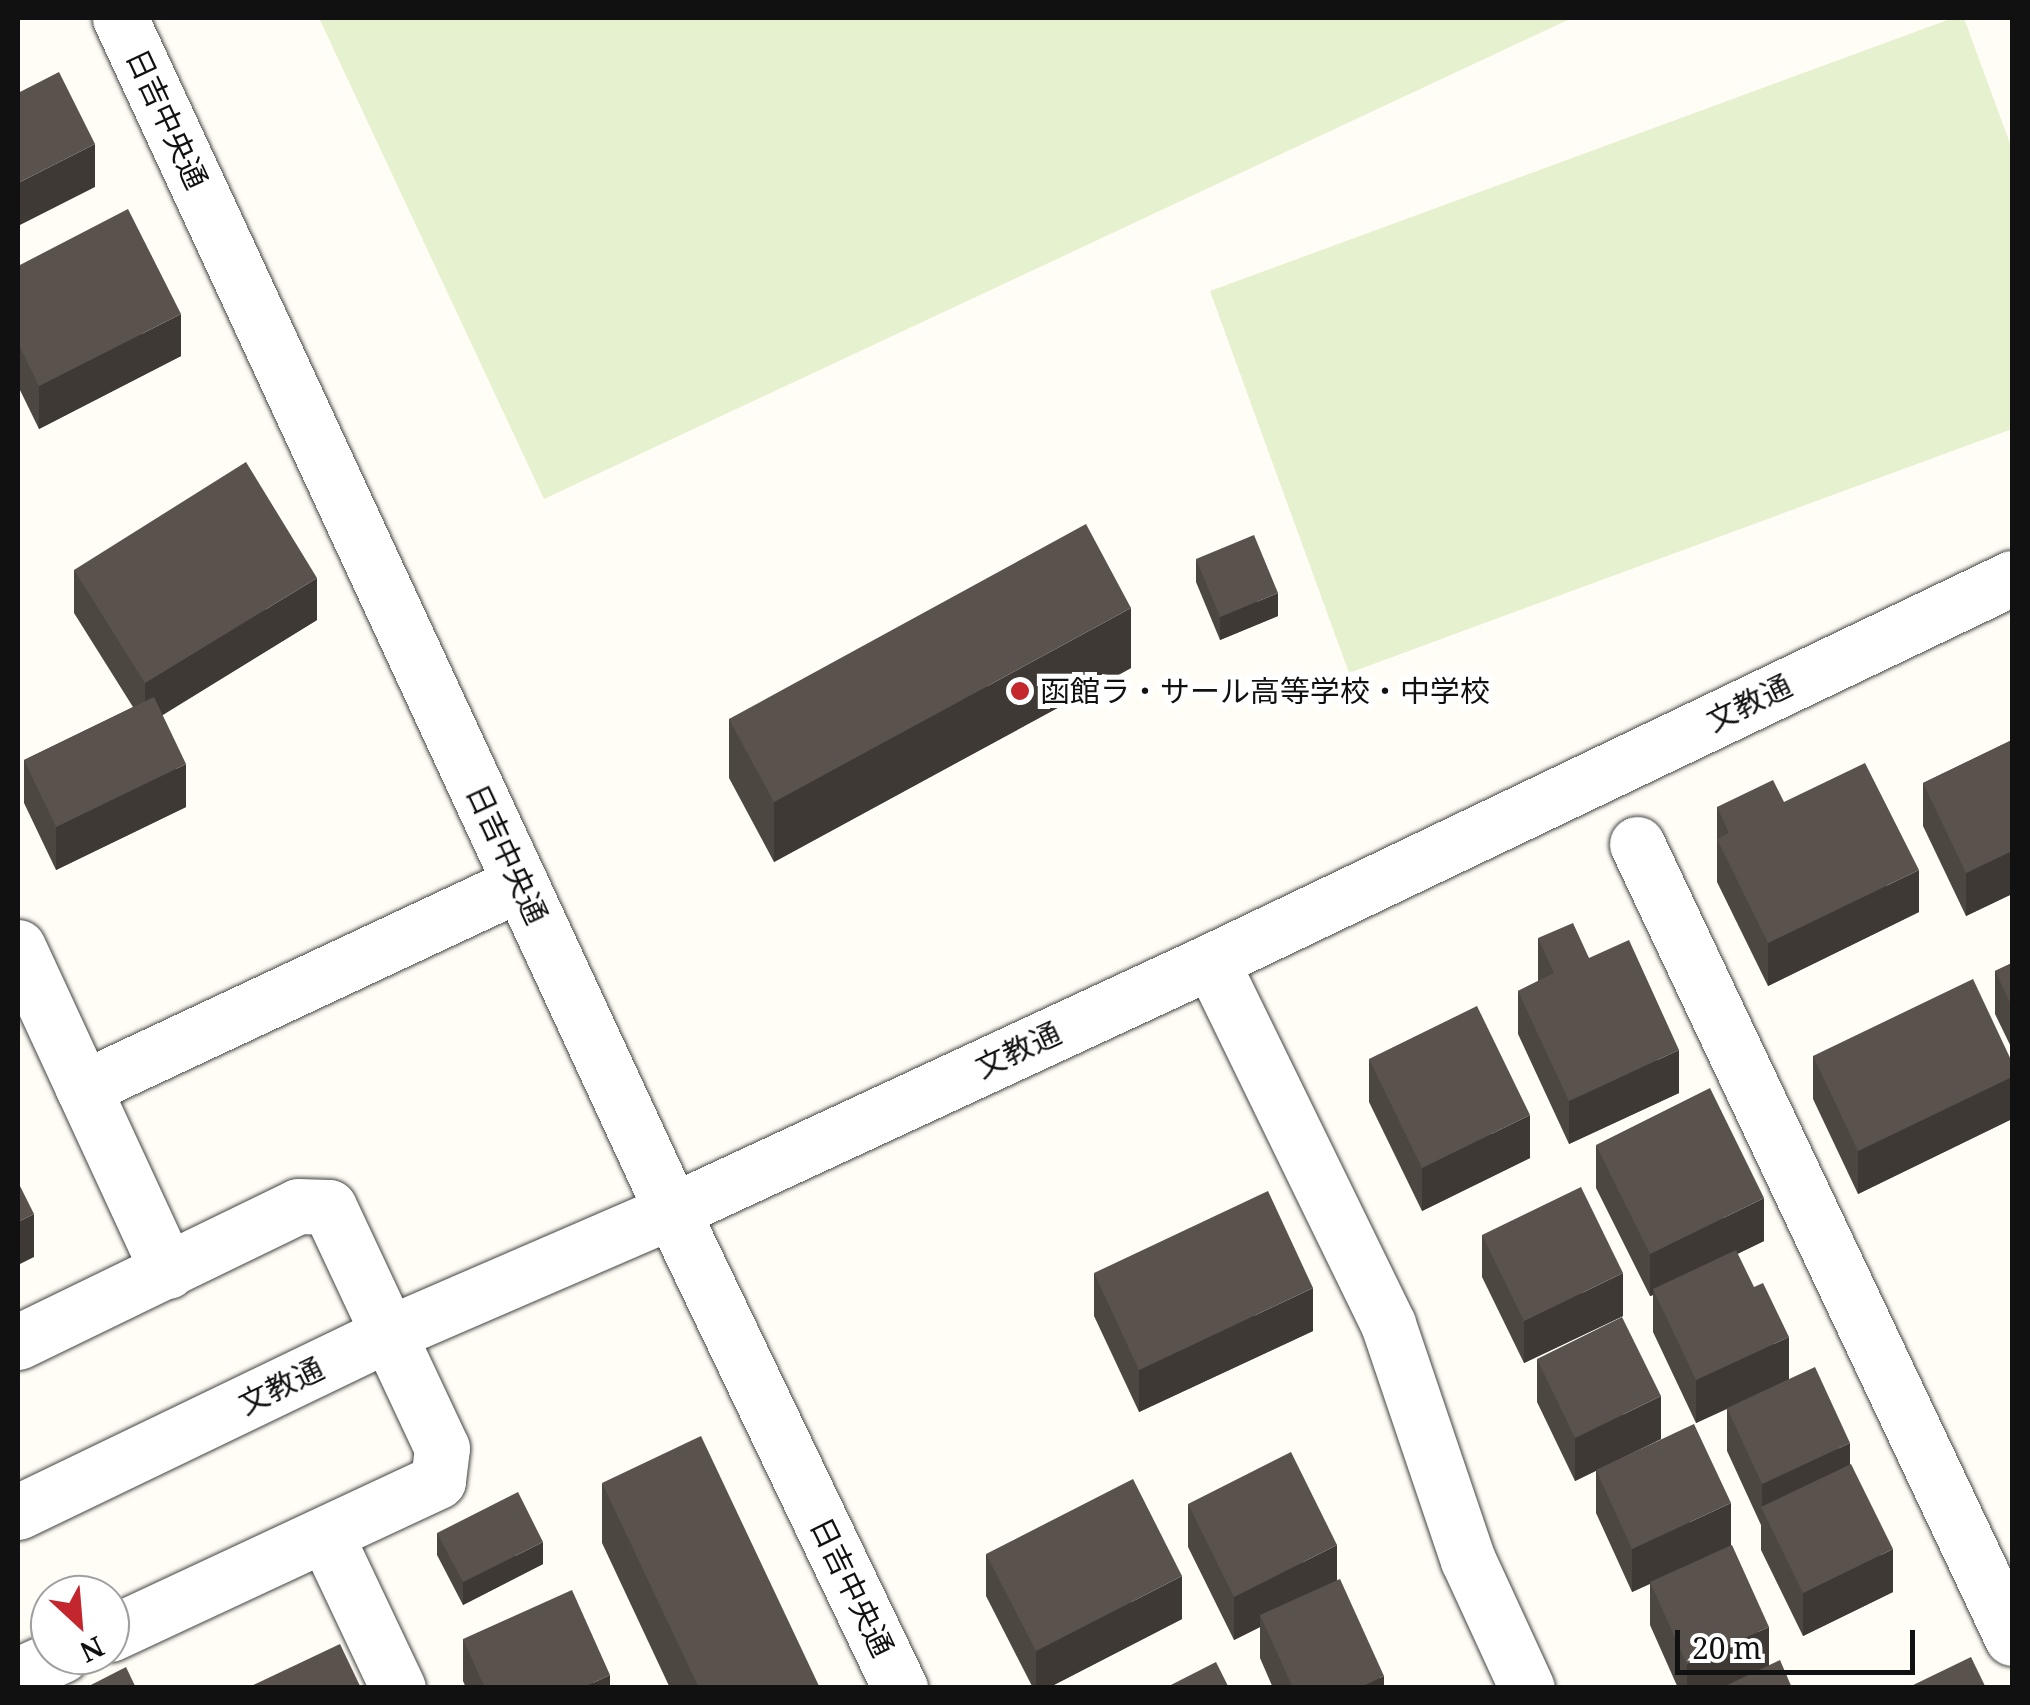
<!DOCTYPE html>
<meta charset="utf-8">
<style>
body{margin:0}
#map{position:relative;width:2030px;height:1705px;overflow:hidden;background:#fffdf5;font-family:"Noto Serif","Noto Sans JP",serif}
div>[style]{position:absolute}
.pitch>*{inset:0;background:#e6f2cf}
.roads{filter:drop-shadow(0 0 2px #444) drop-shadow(0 0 2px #444)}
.minor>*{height:55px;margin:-27.5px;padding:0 27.5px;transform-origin:27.5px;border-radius:27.5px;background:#fff}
.tertiary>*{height:55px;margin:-27.5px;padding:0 27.5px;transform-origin:27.5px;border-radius:27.5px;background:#fff}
.wall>*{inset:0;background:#4d4742}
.shaded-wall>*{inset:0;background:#3f3936}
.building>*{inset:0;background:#5a524d}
.dots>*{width:28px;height:28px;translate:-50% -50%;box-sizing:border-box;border:5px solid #fff;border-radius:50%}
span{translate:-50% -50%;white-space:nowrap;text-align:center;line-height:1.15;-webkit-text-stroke:10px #fff;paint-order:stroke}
.street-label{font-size:30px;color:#111}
.poi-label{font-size:30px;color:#111}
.left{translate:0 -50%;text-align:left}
.frame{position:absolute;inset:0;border:20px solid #111;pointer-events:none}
.north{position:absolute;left:30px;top:1575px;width:100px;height:100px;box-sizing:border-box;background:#fff;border:2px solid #a0a0a0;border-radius:50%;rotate:154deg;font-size:28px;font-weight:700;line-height:40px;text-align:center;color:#111}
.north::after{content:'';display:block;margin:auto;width:35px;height:45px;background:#c4262e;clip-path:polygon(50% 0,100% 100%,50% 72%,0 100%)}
.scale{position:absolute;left:1675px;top:1630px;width:240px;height:45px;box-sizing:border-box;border:5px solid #111;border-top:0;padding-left:12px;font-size:30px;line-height:35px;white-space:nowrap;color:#111;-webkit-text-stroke:8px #fff;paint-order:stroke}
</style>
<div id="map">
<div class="pitch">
<div style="clip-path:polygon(319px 18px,1572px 18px,544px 499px)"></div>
<div style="clip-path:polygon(1953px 18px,1964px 18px,2012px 149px,2012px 429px,1349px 673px,1210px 291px)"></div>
</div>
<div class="roads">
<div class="minor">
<div style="left:120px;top:18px;width:1315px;rotate:65.17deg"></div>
<div style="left:1637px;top:844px;width:878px;rotate:64.72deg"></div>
<div style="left:18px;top:947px;width:357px;rotate:65.2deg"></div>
<div style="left:1211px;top:961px;width:404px;rotate:64deg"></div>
<div style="left:1388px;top:1324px;width:249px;rotate:71.3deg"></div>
<div style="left:1468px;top:1560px;width:141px;rotate:65.3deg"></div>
<div style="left:83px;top:1088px;width:483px;rotate:-25.1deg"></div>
<div style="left:18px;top:1342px;width:311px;rotate:-25.9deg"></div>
<div style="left:298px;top:1206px;width:31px;rotate:2deg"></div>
<div style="left:329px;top:1207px;width:266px;rotate:64.9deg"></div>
<div style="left:442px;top:1448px;width:33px;rotate:97deg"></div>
<div style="left:438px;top:1481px;width:362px;rotate:155deg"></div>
<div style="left:327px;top:1538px;width:166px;rotate:64.7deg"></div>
<div style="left:18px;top:1675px;width:48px;rotate:-24.4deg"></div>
</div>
<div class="tertiary">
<div style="left:672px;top:1211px;width:529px;rotate:64.45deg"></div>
<div style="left:18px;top:1512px;width:415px;rotate:-25.7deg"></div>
<div style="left:392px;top:1332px;width:305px;rotate:-23.4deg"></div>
<div style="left:672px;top:1211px;width:594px;rotate:-24.88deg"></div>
<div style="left:1211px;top:961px;width:888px;rotate:-25.55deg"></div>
</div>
</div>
<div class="wall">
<div style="clip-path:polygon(18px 266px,181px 356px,39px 429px,18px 386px)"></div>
<div style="clip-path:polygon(1196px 559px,1278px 616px,1220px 640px,1196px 582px)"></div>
<div style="clip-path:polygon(74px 570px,317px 620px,162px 715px,186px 807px,56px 870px,24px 803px,24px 760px,133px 707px,74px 613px)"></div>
<div style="clip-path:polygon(1131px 668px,774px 862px,729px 778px,729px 719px)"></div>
<div style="clip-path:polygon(2012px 740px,2012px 894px,1966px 916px,1923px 826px,1923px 783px)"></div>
<div style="clip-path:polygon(1784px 802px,1919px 912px,1768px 986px,1717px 882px,1717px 807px)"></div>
<div style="clip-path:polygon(1538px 938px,1589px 958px,1679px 1093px,1569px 1144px,1518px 1034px,1518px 991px,1538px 981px)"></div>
<div style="clip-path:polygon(2012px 963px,2012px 1049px,1995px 1014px,1995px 971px)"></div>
<div style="clip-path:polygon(1813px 1056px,2012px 1062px,2012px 1119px,1858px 1194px,1813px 1099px)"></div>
<div style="clip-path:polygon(1369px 1059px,1530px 1158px,1422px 1211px,1369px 1102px)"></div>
<div style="clip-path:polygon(1596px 1145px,1764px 1241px,1737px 1254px,1789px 1379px,1850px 1465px,1893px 1592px,1803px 1636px,1761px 1550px,1761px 1525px,1727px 1451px,1727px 1409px,1696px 1423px,1653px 1332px,1653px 1295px,1650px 1296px,1596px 1188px)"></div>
<div style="clip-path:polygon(1482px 1235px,1623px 1316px,1524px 1363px,1482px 1277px)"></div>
<div style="clip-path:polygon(1094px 1273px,1313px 1331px,1139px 1412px,1094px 1316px)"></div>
<div style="clip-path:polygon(1537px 1359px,1661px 1439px,1575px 1481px,1537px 1402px)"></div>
<div style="clip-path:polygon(1596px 1470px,1731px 1545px,1769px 1665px,1792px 1688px,1678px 1688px,1650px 1625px,1650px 1584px,1632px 1592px,1596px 1513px)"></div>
<div style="clip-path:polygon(602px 1483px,820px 1688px,670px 1688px,602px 1543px)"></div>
<div style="clip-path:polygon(1188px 1504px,1337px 1580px,1384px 1688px,1273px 1688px,1260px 1658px,1260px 1627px,1234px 1640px,1188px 1547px)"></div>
<div style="clip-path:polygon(437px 1533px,543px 1564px,463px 1605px,437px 1555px)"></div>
<div style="clip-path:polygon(986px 1554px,1182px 1619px,1048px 1688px,1033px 1688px,986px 1596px)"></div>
<div style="clip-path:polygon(463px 1639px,610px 1688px,466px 1688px,463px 1681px)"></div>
</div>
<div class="shaded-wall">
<div style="clip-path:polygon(95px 144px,95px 187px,18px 226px,18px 183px)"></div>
<div style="clip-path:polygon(181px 314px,181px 356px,39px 429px,39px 386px)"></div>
<div style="clip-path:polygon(317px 578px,317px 620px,145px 726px,145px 683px)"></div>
<div style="clip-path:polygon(1278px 593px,1278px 616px,1220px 640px,1220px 617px)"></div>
<div style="clip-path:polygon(1131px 608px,1131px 668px,774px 862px,774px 802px)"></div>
<div style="clip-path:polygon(186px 764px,186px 807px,56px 870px,56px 827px)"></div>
<div style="clip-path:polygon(2012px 851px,2012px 894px,1966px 916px,1966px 873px)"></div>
<div style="clip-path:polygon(1919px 870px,1919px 912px,1768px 986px,1768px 943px)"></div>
<div style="clip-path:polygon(1679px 1050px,1679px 1093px,1569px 1144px,1569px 1101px)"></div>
<div style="clip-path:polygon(2012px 1077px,2012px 1119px,1858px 1194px,1858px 1151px)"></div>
<div style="clip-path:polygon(1530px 1115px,1530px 1158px,1422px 1211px,1422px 1168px)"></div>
<div style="clip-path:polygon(1764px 1198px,1764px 1241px,1655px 1294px,1653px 1289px,1653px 1295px,1650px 1296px,1650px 1254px)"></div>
<div style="clip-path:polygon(34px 1214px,34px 1257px,18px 1265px,18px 1222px)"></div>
<div style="clip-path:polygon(1623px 1273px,1623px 1316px,1524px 1363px,1524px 1321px)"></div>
<div style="clip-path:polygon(1313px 1288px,1313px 1331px,1139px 1412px,1139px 1370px)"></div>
<div style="clip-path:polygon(1789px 1337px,1789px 1379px,1696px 1423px,1696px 1380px)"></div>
<div style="clip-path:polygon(1661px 1396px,1661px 1439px,1575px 1481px,1575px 1438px)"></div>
<div style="clip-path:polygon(1850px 1443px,1850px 1486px,1762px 1509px,1762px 1484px)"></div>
<div style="clip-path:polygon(1731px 1503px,1731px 1545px,1632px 1592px,1632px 1549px)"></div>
<div style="clip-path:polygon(543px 1542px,543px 1564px,463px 1605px,463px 1582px)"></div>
<div style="clip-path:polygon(1337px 1545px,1337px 1588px,1260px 1615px,1260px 1627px,1234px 1640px,1234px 1597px)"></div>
<div style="clip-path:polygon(1893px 1549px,1893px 1592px,1803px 1636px,1803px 1593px)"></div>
<div style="clip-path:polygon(1182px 1576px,1182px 1619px,1048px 1688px,1036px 1688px,1036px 1651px)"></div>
<div style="clip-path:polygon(1769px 1627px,1769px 1670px,1730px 1688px,1687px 1688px,1687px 1664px)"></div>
<div style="clip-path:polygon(610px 1675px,610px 1688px,582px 1688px)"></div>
<div style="clip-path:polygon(1384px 1676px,1384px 1688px,1359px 1688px)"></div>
</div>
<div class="building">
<div style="clip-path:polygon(59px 72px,95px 144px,18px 183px,18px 93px)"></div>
<div style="clip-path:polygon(128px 209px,181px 314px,39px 386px,18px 343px,18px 266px)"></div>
<div style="clip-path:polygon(246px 462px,317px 578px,145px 683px,74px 570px)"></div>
<div style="clip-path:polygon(1086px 524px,1131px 608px,774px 802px,729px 719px)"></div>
<div style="clip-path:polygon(1254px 535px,1278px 593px,1220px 617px,1196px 559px)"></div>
<div style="clip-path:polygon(154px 697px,186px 764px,56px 827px,24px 760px)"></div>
<div style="clip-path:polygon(2012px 740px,2012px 851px,1966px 873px,1923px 783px)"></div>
<div style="clip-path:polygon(1865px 763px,1919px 870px,1768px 943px,1717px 839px,1729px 833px,1717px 807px,1773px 780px,1784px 802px)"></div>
<div style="clip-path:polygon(1573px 923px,1589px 958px,1629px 940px,1679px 1050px,1569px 1101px,1518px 991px,1554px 973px,1538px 938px)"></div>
<div style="clip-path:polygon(2012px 963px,2012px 1007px,1995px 971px)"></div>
<div style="clip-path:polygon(1973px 979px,2012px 1062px,2012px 1077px,1858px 1151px,1813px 1056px)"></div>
<div style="clip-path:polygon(1477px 1006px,1530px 1115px,1422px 1168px,1369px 1059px)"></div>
<div style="clip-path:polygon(1710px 1088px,1764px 1198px,1650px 1254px,1596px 1145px)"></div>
<div style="clip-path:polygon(18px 1182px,34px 1214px,18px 1222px)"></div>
<div style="clip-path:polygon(1581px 1187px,1623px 1273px,1524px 1321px,1482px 1235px)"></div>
<div style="clip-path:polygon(1268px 1191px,1313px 1288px,1139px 1370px,1094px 1273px)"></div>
<div style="clip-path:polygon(1736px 1250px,1754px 1287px,1763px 1283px,1789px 1337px,1696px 1380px,1653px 1289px)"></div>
<div style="clip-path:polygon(1622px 1317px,1661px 1396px,1575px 1438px,1537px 1359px)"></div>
<div style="clip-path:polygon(1815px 1367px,1850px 1443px,1762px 1484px,1727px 1408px)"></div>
<div style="clip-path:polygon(1694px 1424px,1731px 1503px,1632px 1549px,1596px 1470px)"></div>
<div style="clip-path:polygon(701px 1436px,820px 1688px,699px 1688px,602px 1483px)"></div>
<div style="clip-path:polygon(1291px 1452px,1337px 1545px,1234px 1597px,1188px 1504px)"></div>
<div style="clip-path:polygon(1851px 1464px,1893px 1549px,1803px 1593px,1761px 1507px)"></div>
<div style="clip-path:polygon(1133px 1479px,1182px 1576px,1036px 1651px,986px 1554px)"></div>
<div style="clip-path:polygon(518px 1492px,543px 1542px,463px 1582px,437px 1533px)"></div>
<div style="clip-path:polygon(1732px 1545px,1769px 1627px,1687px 1664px,1650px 1582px)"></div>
<div style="clip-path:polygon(1340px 1579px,1384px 1676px,1359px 1688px,1293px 1688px,1260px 1615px)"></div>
<div style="clip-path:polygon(572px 1590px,610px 1675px,582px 1688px,485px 1688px,463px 1639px)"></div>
<div style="clip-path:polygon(340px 1644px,361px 1688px,247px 1688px)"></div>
<div style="clip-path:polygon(1971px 1657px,1986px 1688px,1907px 1688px)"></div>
<div style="clip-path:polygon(1780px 1660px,1792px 1688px,1721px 1688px)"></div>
<div style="clip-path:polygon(1216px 1662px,1229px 1688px,1165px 1688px)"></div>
<div style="clip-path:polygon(126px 1667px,136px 1688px,85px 1688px)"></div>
</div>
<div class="dots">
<div style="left:1020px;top:691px;background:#c4262e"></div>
</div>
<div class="street-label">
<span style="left:167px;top:119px;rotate:65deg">日吉中央通</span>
<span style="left:1749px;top:703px;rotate:-26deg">文教通</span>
<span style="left:507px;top:854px;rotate:65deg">日吉中央通</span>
<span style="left:1018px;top:1050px;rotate:-25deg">文教通</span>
<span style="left:281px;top:1386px;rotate:-26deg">文教通</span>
<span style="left:852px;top:1587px;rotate:64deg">日吉中央通</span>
</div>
<div class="poi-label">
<span class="left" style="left:1040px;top:691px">函館ラ・サール高等学校・中学校</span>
</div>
<div class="frame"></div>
<div class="north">N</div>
<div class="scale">20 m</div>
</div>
